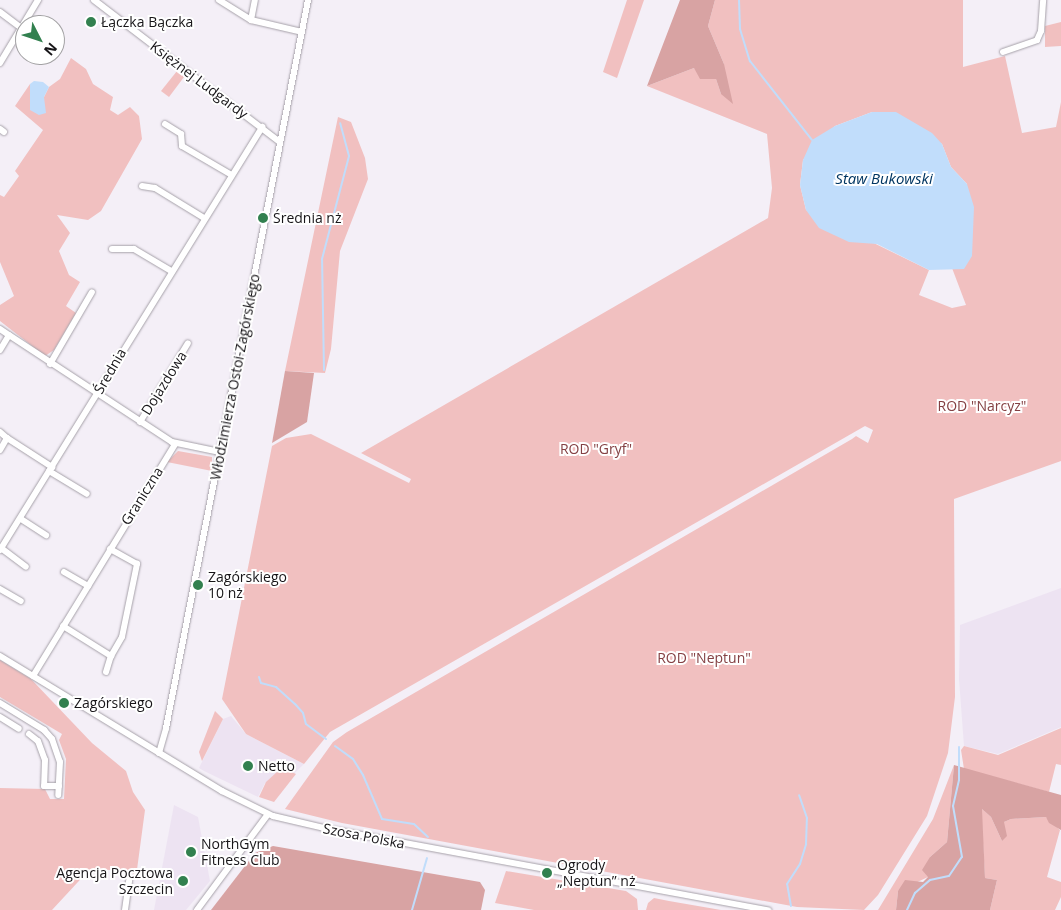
<!DOCTYPE html>
<meta charset="utf-8">
<style>
body{margin:0}
#map{position:relative;width:1061px;height:910px;overflow:hidden;background:#f4eff7;font-family:"Open Sans",sans-serif}
div>[style]{position:absolute}
.built>*{inset:0;background:#ede3f2}
.green>*{inset:0;background:#f1c0c0}
.forest>*{inset:0;background:#d8a3a3}
.water>*{inset:0;background:#c1ddfb}
.stream>*{height:2px;margin:-1px;padding:0 1px;transform-origin:1px;border-radius:1px;background:#c1ddfb}
.roads{filter:drop-shadow(0 0 1px #a6a1a9) drop-shadow(0 0 1px #a6a1a9)}
.minor>*{height:6px;margin:-3px;padding:0 3px;transform-origin:3px;border-radius:3px;background:#fff}
.dots>*{width:14px;height:14px;translate:-50% -50%;box-sizing:border-box;border:2px solid #fff;border-radius:50%}
span{translate:-50% -50%;white-space:nowrap;text-align:center;line-height:1.15;-webkit-text-stroke:4px #fff;paint-order:stroke}
.poi-label{font-size:14px;color:#171518}
.left{translate:0 -50%;text-align:left}
.right{translate:-100% -50%;text-align:right}
.street-label{font-size:14px;color:#171518}
.park-label{font-size:14px;color:#844043}
.water-label{font-size:15px;color:#003561;font-style:italic}
.north{position:absolute;left:15px;top:15px;width:50px;height:50px;box-sizing:border-box;background:#fff;border:1px solid #a2a1a3;border-radius:50%;rotate:131deg;font-size:14px;font-weight:700;line-height:20px;text-align:center;color:#171518}
.north::after{content:'';display:block;margin:auto;width:18px;height:22px;background:#32804f;clip-path:polygon(50% 0,100% 100%,50% 72%,0 100%)}
</style>
<div id="map">
<div class="built">
<div style="clip-path:polygon(1061px 588px,1061px 727px,998px 754px,964px 746px,959px 679px,960px 625px)"></div>
<div style="clip-path:polygon(231px 716px,246px 734px,304px 764px,278px 789px,265px 783px,258px 797px,204px 771px,199px 768px,223px 719px)"></div>
<div style="clip-path:polygon(174px 805px,198px 817px,210px 881px,186px 910px,154px 910px)"></div>
</div>
<div class="green">
<div style="clip-path:polygon(627px 0,644px 0,617px 78px,603px 72px)"></div>
<div style="clip-path:polygon(evenodd,715px 0,963px 0,963px 67px,1005px 56px,1022px 133px,1056px 127px,1061px 102px,1061px 461px,954px 499px,955px 697px,948px 753px,927px 816px,878px 895px,864px 910px,797px 907px,342px 823px,285px 809px,333px 742px,347px 732px,852px 439px,856px 436px,868px 443px,873px 430px,865px 426px,330px 732px,304px 764px,246px 734px,222px 699px,272px 446px,286px 438px,311px 434px,409px 483px,411px 479px,361px 453px,768px 218px,772px 188px,767px 134px,647px 86px,694px 68px,716px 79px,721px 94px,724px 64px,708px 26px,715px 0,872px 112px,892px 112px,942px 144px,951px 167px,967px 184px,964px 269px,952px 268px,966px 305px,952px 308px,919px 295px,929px 270px,806px 210px,800px 185px,803px 160px,835px 126px,872px 112px)"></div>
<div style="clip-path:polygon(1061px 22px,1061px 46px,1045px 47px,1045px 26px)"></div>
<div style="clip-path:polygon(71px 58px,86px 69px,93px 84px,113px 97px,110px 110px,118px 115px,130px 107px,139px 116px,142px 139px,101px 211px,88px 220px,57px 215px,70px 233px,59px 251px,69px 275px,80px 282px,66px 306px,76px 313px,54px 350px,45px 356px,0 321px,0 305px,14px 296px,0 262px,0 195px,4px 197px,19px 176px,15px 171px,43px 130px,15px 106px,30px 84px,30px 110px,44px 97px,49px 87px,60px 79px)"></div>
<div style="clip-path:polygon(177px 71px,184px 77px,169px 97px,161px 91px)"></div>
<div style="clip-path:polygon(338px 117px,351px 122px,365px 158px,368px 179px,340px 251px,331px 349px,325px 373px,285px 371px)"></div>
<div style="clip-path:polygon(178px 451px,212px 457px,212px 471px,167px 462px)"></div>
<div style="clip-path:polygon(0 660px,31px 679px,92px 743px,126px 771px,133px 792px,145px 810px,136px 877px,131px 871px,90px 869px,52px 910px,0 910px,0 788px,45px 789px,50px 799px,64px 799px,66px 759px,59px 740px,62px 734px,0 697px)"></div>
<div style="clip-path:polygon(215px 711px,223px 719px,202px 761px,199px 752px)"></div>
<div style="clip-path:polygon(1061px 728px,1061px 765px,1056px 764px,1049px 792px,964px 769px,961px 750px,964px 746px,998px 755px)"></div>
<div style="clip-path:polygon(954px 765px,947px 842px,930px 857px,928px 877px,898px 891px,896px 910px,878px 910px,933px 819px)"></div>
<div style="clip-path:polygon(287px 770px,296px 774px,274px 802px,259px 797px,266px 782px,278px 771px)"></div>
<div style="clip-path:polygon(981px 808px,991px 817px,1002px 841px,1004px 822px,1011px 819px,1046px 817px,1060px 830px,1047px 877px,1061px 882px,1061px 897px,1055px 910px,990px 910px,997px 880px,985px 878px)"></div>
<div style="clip-path:polygon(506px 871px,626px 891px,637px 899px,638px 910px,534px 910px,495px 903px)"></div>
<div style="clip-path:polygon(654px 898px,669px 901px,721px 910px,646px 910px,648px 903px)"></div>
</div>
<div class="forest">
<div style="clip-path:polygon(680px 0,715px 0,708px 26px,724px 64px,733px 104px,721px 94px,716px 79px,700px 79px,694px 68px,647px 86px)"></div>
<div style="clip-path:polygon(285px 371px,314px 373px,307px 422px,272px 443px)"></div>
<div style="clip-path:polygon(954px 765px,1061px 795px,1061px 830px,1049px 823px,1046px 817px,1011px 819px,1004px 822px,1007px 836px,1002px 841px,991px 817px,982px 809px,985px 878px,997px 880px,990px 910px,896px 910px,898px 891px,905px 880px,923px 882px,928px 877px,922px 870px,930px 857px,947px 842px)"></div>
<div style="clip-path:polygon(273px 846px,480px 882px,485px 890px,481px 910px,211px 910px,255px 853px)"></div>
</div>
<div class="water">
<div style="clip-path:polygon(34px 81px,43px 82px,49px 87px,44px 97px,46px 113px,39px 115px,30px 110px,30px 84px)"></div>
<div style="clip-path:polygon(872px 112px,896px 112px,932px 133px,942px 144px,951px 167px,967px 184px,974px 207px,972px 256px,964px 269px,929px 270px,877px 244px,849px 242px,819px 228px,806px 210px,800px 185px,803px 160px,812px 140px,835px 126px)"></div>
</div>
<div class="stream">
<div style="left:739px;top:0;width:29px;rotate:88deg"></div>
<div style="left:740px;top:29px;width:34px;rotate:73deg"></div>
<div style="left:750px;top:61px;width:100px;rotate:51.9deg"></div>
<div style="left:324px;top:370px;width:111px;rotate:-91deg"></div>
<div style="left:322px;top:259px;width:106px;rotate:-75.3deg"></div>
<div style="left:349px;top:156px;width:34px;rotate:-105deg"></div>
<div style="left:259px;top:677px;width:6px;rotate:72deg"></div>
<div style="left:261px;top:683px;width:16px;rotate:15deg"></div>
<div style="left:276px;top:687px;width:25px;rotate:42deg"></div>
<div style="left:295px;top:704px;width:12px;rotate:48deg"></div>
<div style="left:303px;top:713px;width:11px;rotate:75deg"></div>
<div style="left:306px;top:724px;width:25px;rotate:37deg"></div>
<div style="left:335px;top:746px;width:22px;rotate:36deg"></div>
<div style="left:353px;top:759px;width:19px;rotate:58deg"></div>
<div style="left:363px;top:775px;width:48px;rotate:66.6deg"></div>
<div style="left:382px;top:819px;width:32px;rotate:9deg"></div>
<div style="left:414px;top:824px;width:19px;rotate:43deg"></div>
<div style="left:791px;top:906px;width:22px;rotate:-100deg"></div>
<div style="left:787px;top:884px;width:24px;rotate:-57deg"></div>
<div style="left:800px;top:864px;width:21px;rotate:-73deg"></div>
<div style="left:806px;top:844px;width:26px;rotate:-88deg"></div>
<div style="left:807px;top:818px;width:24px;rotate:-109deg"></div>
<div style="left:412px;top:910px;width:54px;rotate:-73.9deg"></div>
<div style="left:907px;top:910px;width:19px;rotate:-65deg"></div>
<div style="left:915px;top:893px;width:20px;rotate:-41deg"></div>
<div style="left:930px;top:880px;width:19px;rotate:-12deg"></div>
<div style="left:949px;top:876px;width:23px;rotate:-56deg"></div>
<div style="left:962px;top:857px;width:52px;rotate:-100deg"></div>
<div style="left:953px;top:806px;width:27px;rotate:-77deg"></div>
<div style="left:959px;top:780px;width:33px;rotate:-90deg"></div>
</div>
<div class="roads">
<div class="minor">
<div style="left:94px;top:0;width:234px;rotate:37.4deg"></div>
<div style="left:219px;top:0;width:38px;rotate:32deg"></div>
<div style="left:251px;top:20px;width:52px;rotate:13.2deg"></div>
<div style="left:0;top:12px;width:26px;rotate:37deg"></div>
<div style="left:251px;top:20px;width:20px;rotate:-79deg"></div>
<div style="left:1003px;top:52px;width:36px;rotate:-19deg"></div>
<div style="left:1037px;top:40px;width:10px;rotate:-66deg"></div>
<div style="left:1041px;top:31px;width:31px;rotate:-86deg"></div>
<div style="left:0;top:63px;width:74px;rotate:-58.9deg"></div>
<div style="left:165px;top:124px;width:19px;rotate:32deg"></div>
<div style="left:181px;top:134px;width:12px;rotate:85deg"></div>
<div style="left:182px;top:146px;width:56px;rotate:30.3deg"></div>
<div style="left:0;top:129px;width:5px;rotate:37deg"></div>
<div style="left:142px;top:186px;width:13px;rotate:9deg"></div>
<div style="left:155px;top:188px;width:57px;rotate:31.5deg"></div>
<div style="left:112px;top:249px;width:22px"></div>
<div style="left:134px;top:249px;width:43px;rotate:30.7deg"></div>
<div style="left:0;top:329px;width:11px;rotate:34deg"></div>
<div style="left:0;top:350px;width:17px;rotate:-59deg"></div>
<div style="left:9px;top:335px;width:195px;rotate:33.3deg"></div>
<div style="left:172px;top:442px;width:49px;rotate:11.8deg"></div>
<div style="left:50px;top:364px;width:83px;rotate:-59.7deg"></div>
<div style="left:140px;top:422px;width:92px;rotate:-58.7deg"></div>
<div style="left:0;top:432px;width:9px;rotate:41deg"></div>
<div style="left:0;top:450px;width:14px;rotate:-60deg"></div>
<div style="left:7px;top:438px;width:54px;rotate:32.8deg"></div>
<div style="left:49px;top:471px;width:44px;rotate:31.2deg"></div>
<div style="left:21px;top:519px;width:30px;rotate:33deg"></div>
<div style="left:1px;top:548px;width:31px;rotate:37deg"></div>
<div style="left:0;top:550px;width:498px;rotate:-58.2deg"></div>
<div style="left:64px;top:572px;width:28px;rotate:30deg"></div>
<div style="left:0;top:589px;width:24px;rotate:30deg"></div>
<div style="left:63px;top:626px;width:57px;rotate:32deg"></div>
<div style="left:111px;top:656px;width:22px;rotate:-60deg"></div>
<div style="left:122px;top:637px;width:75px;rotate:-78.4deg"></div>
<div style="left:137px;top:564px;width:31px;rotate:-151deg"></div>
<div style="left:0;top:656px;width:260px;rotate:31.3deg"></div>
<div style="left:222px;top:791px;width:57px;rotate:26.1deg"></div>
<div style="left:273px;top:816px;width:52px;rotate:13.2deg"></div>
<div style="left:324px;top:828px;width:452px;rotate:10.5deg"></div>
<div style="left:106px;top:672px;width:17px;rotate:-73deg"></div>
<div style="left:33px;top:676px;width:272px;rotate:-58.5deg"></div>
<div style="left:0;top:703px;width:52px;rotate:31.5deg"></div>
<div style="left:44px;top:730px;width:12px;rotate:48deg"></div>
<div style="left:52px;top:739px;width:24px;rotate:71deg"></div>
<div style="left:60px;top:762px;width:33px;rotate:93deg"></div>
<div style="left:0;top:717px;width:22px;rotate:32deg"></div>
<div style="left:29px;top:734px;width:11px;rotate:38deg"></div>
<div style="left:38px;top:741px;width:20px;rotate:70deg"></div>
<div style="left:45px;top:760px;width:26px;rotate:92deg"></div>
<div style="left:44px;top:786px;width:15px"></div>
<div style="left:159px;top:753px;width:26px;rotate:-74deg"></div>
<div style="left:166px;top:728px;width:742px;rotate:-78.96deg"></div>
<div style="left:125px;top:910px;width:30px;rotate:-82deg"></div>
<div style="left:197px;top:910px;width:119px;rotate:-53.5deg"></div>
</div>
</div>
<div class="dots">
<div style="left:91px;top:22px;background:#32804f"></div>
<div style="left:263px;top:218px;background:#32804f"></div>
<div style="left:198px;top:585px;background:#32804f"></div>
<div style="left:64px;top:703px;background:#32804f"></div>
<div style="left:248px;top:766px;background:#32804f"></div>
<div style="left:191px;top:852px;background:#32804f"></div>
<div style="left:547px;top:873px;background:#32804f"></div>
<div style="left:183px;top:881px;background:#32804f"></div>
</div>
<div class="poi-label">
<span class="left" style="left:101px;top:22px">Łączka Bączka</span>
<span class="left" style="left:273px;top:218px">Średnia nż</span>
<span class="left" style="left:208px;top:585px">Zagórskiego<br>10 nż</span>
<span class="left" style="left:74px;top:703px">Zagórskiego</span>
<span class="left" style="left:258px;top:766px">Netto</span>
<span class="left" style="left:201px;top:852px">NorthGym<br>Fitness Club</span>
<span class="left" style="left:557px;top:873px">Ogrody<br>„Neptun” nż</span>
<span class="right" style="left:173px;top:881px">Agencja Pocztowa<br>Szczecin</span>
</div>
<div class="street-label">
<span style="left:199px;top:80px;rotate:37deg">Księżnej Ludgardy</span>
<span style="left:110px;top:371px;rotate:-60deg">Średnia</span>
<span style="left:235px;top:377px;rotate:-79deg">Włodzimierza Ostoi-Zagórskiego</span>
<span style="left:164px;top:383px;rotate:-58deg">Dojazdowa</span>
<span style="left:142px;top:496px;rotate:-58deg">Graniczna</span>
<span style="left:364px;top:836px;rotate:11deg">Szosa Polska</span>
</div>
<div class="park-label">
<span style="left:982px;top:406px">ROD "Narcyz"</span>
<span style="left:596px;top:449px">ROD "Gryf"</span>
<span style="left:704px;top:658px">ROD "Neptun"</span>
</div>
<div class="water-label">
<span style="left:884px;top:179px">Staw Bukowski</span>
</div>
<div class="north">N</div>
</div>
